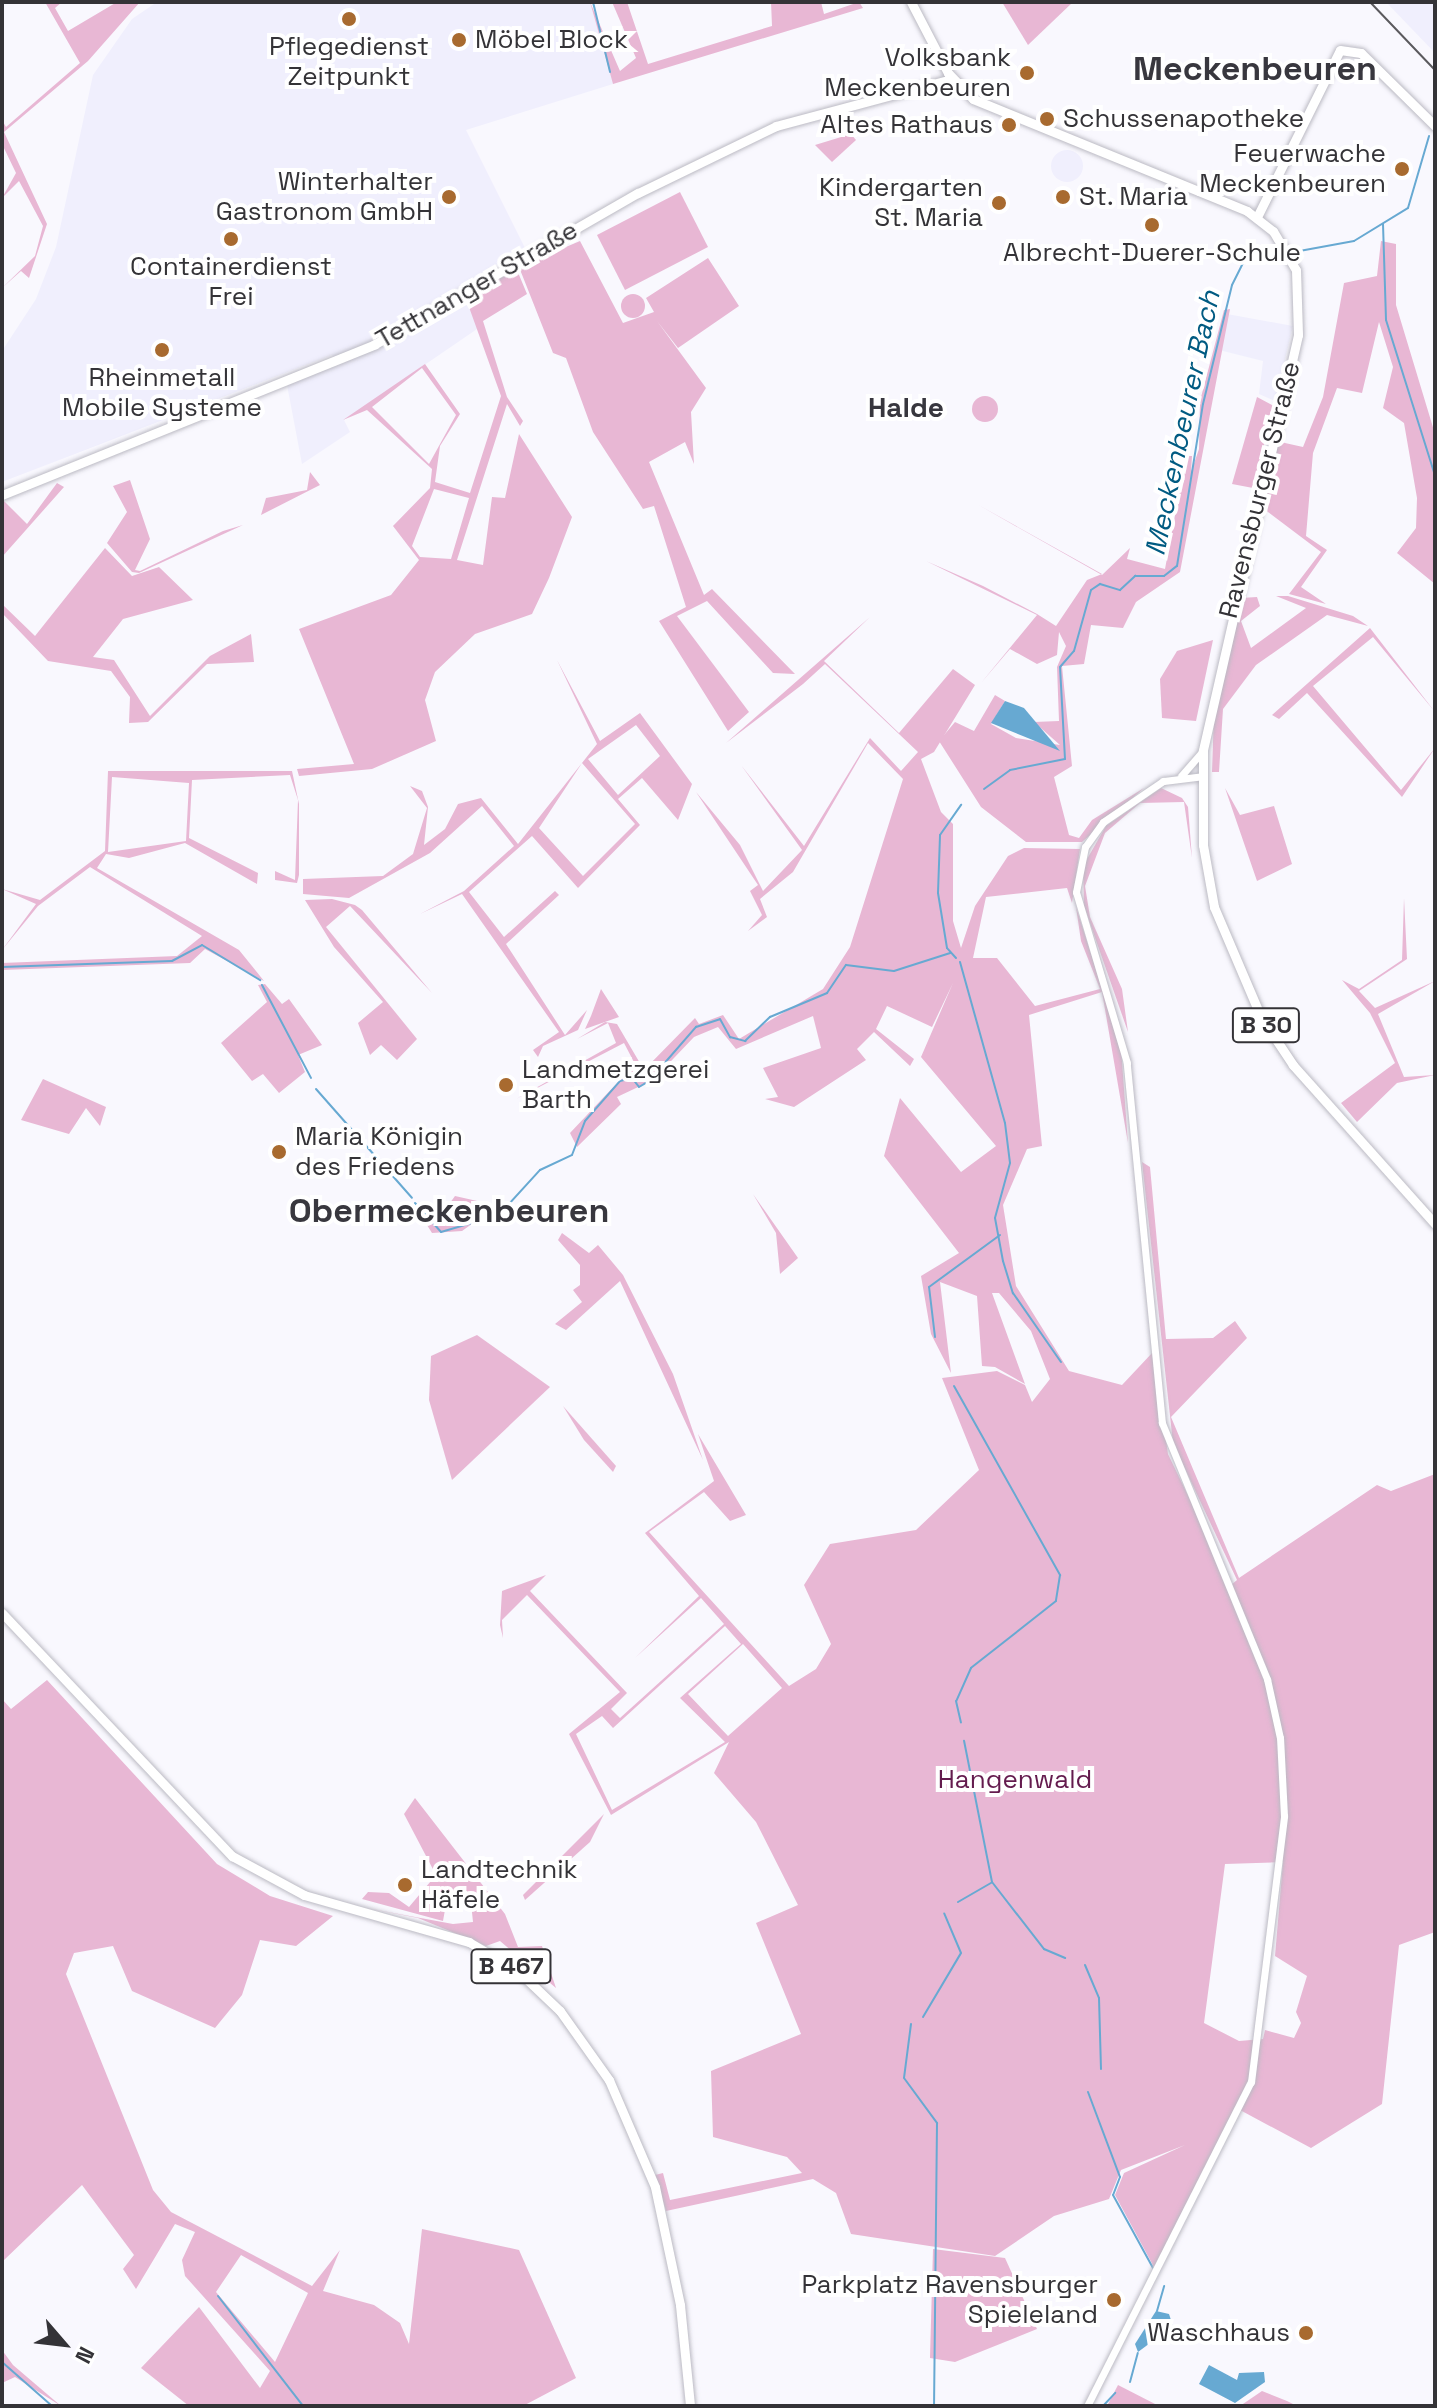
<!DOCTYPE html>
<meta charset="utf-8">
<style>
body{margin:0}
#map{position:relative;width:1437px;height:2408px;overflow:hidden;background:#f9f8fe;font-family:"Space Grotesk",sans-serif}
div>[style]{position:absolute}
.built>*{inset:0;background:#f0effd}
.round{border-radius:50%}
.green>*{inset:0;background:#e8b7d4}
.water>*{inset:0;background:#67a9d2}
.stream>*{height:2px;margin:-1px;padding:0 1px;transform-origin:1px;border-radius:1px;background:#67a9d2}
.roads{filter:drop-shadow(0 0 2px #bbbac3) drop-shadow(0 0 2px #bbbac3)}
.minor>*{height:7px;margin:-3.5px;padding:0 3.5px;transform-origin:3.5px;border-radius:3.5px;background:#fff}
.major>*{height:9px;margin:-4.5px;padding:0 4.5px;transform-origin:4.5px;border-radius:4.5px;background:#fff}
.rail>*{height:2px;margin:-1px;padding:0 1px;transform-origin:1px;border-radius:1px;background:#5b5a5e}
.dots>*{width:22px;height:22px;translate:-50% -50%;box-sizing:border-box;border:4px solid #fff;border-radius:50%}
span{translate:-50% -50%;white-space:nowrap;text-align:center;line-height:1.15;-webkit-text-stroke:8px #fff;paint-order:stroke}
.shield-label span{padding:2px 6px;background:#fff;border:2px solid;border-radius:6px;-webkit-text-stroke-width:0}
.shield-label{font-size:24px;color:#343337;font-weight:700}
.poi-label{font-size:26px;color:#343337}
.left{translate:0 -50%;text-align:left}
.right{translate:-100% -50%;text-align:right}
.street-label{font-size:26px;color:#343337}
.park-label{font-size:26px;color:#641b4e}
.neighbourhood-label{font-size:28px;color:#38373e;font-weight:700}
.water-label{font-size:28px;color:#015b82;font-style:italic}
.district-label{font-size:34px;color:#38373e;font-weight:700}
.frame{position:absolute;inset:0;border:4px solid #343337;pointer-events:none}
.north{position:absolute;left:24px;top:2304px;width:80px;height:80px;-webkit-text-stroke:6px #fff;paint-order:stroke;rotate:118deg;font-size:22px;font-weight:700;line-height:32px;text-align:center;color:#343337}
.north::after{content:'';display:block;margin:auto;width:28px;height:36px;background:#343337;clip-path:polygon(50% 0,100% 100%,50% 72%,0 100%)}
</style>
<div id="map">
<div class="built">
<div style="clip-path:polygon(157px 2px,590px 2px,613px 84px,466px 130px,525px 248px,461px 286px,480px 327px,344px 420px,350px 432px,302px 464px,287px 385px,338px 364px,332px 355px,2px 482px,2px 351px,36px 299px,56px 247px,93px 75px,132px 19px)"></div>
<div style="clip-path:polygon(1386px 2px,1435px 2px,1435px 53px)"></div>
<div class="round" style="left:1051px;top:150px;width:32px;height:32px"></div>
<div style="clip-path:polygon(1227px 314px,1293px 326px,1275px 401px,1259px 394px,1263px 361px,1219px 350px)"></div>
</div>
<div class="green">
<div style="clip-path:polygon(45px 2px,62px 2px,55px 8px,68px 31px,117px 2px,140px 2px,88px 61px,4px 132px,47px 224px,29px 278px,21px 271px,2px 288px,35px 256px,43px 226px,19px 181px,2px 198px,16px 173px,2px 144px,2px 120px,6px 127px,80px 63px)"></div>
<div style="clip-path:polygon(590px 2px,620px 71px,636px 58px,612px 2px,627px 2px,648px 64px,772px 26px,771px 2px,821px 2px,824px 14px,859px 2px,863px 8px,613px 84px)"></div>
<div style="clip-path:polygon(1002px 2px,1073px 2px,1028px 45px)"></div>
<div style="clip-path:polygon(851px 134px,856px 140px,832px 162px,815px 145px)"></div>
<div style="clip-path:polygon(680px 192px,708px 247px,625px 290px,597px 235px)"></div>
<div style="clip-path:polygon(580px 241px,623px 323px,654px 312px,646px 298px,708px 258px,739px 306px,678px 348px,657px 321px,706px 388px,691px 412px,694px 464px,685px 442px,649px 462px,704px 595px,712px 589px,795px 674px,773px 673px,707px 601px,677px 616px,749px 712px,728px 731px,659px 621px,686px 607px,654px 506px,643px 509px,593px 432px,566px 358px,553px 353px,519px 267px)"></div>
<div style="clip-path:polygon(1381px 241px,1396px 244px,1396px 305px,1435px 434px,1435px 584px,1397px 553px,1416px 528px,1417px 498px,1404px 423px,1383px 408px,1393px 367px,1379px 322px,1362px 393px,1337px 388px,1313px 453px,1306px 536px,1327px 550px,1301px 587px,1326px 604px,1289px 594px,1321px 552px,1260px 506px,1276px 441px,1303px 447px,1323px 397px,1344px 283px,1377px 276px)"></div>
<div style="clip-path:polygon(evenodd,517px 270px,527px 294px,483px 321px,507px 397px,523px 421px,520px 426px,507px 404px,457px 560px,483px 565px,492px 497px,505px 498px,519px 434px,572px 517px,549px 578px,532px 614px,475px 634px,435px 672px,425px 700px,436px 741px,372px 769px,299px 776px,297px 769px,354px 764px,299px 629px,391px 595px,419px 560px,393px 526px,430px 488px,432px 469px,367px 410px,343px 420px,425px 364px,460px 414px,440px 446px,435px 482px,470px 493px,501px 396px,465px 296px,517px 270px,422px 368px,456px 415px,429px 464px,372px 407px,422px 368px,517px 270px,434px 489px,469px 498px,451px 559px,420px 557px,412px 546px,434px 489px)"></div>
<div class="round" style="left:621px;top:294px;width:24px;height:24px"></div>
<div style="clip-path:polygon(1230px 309px,1180px 572px,1136px 602px,1123px 628px,1091px 625px,1084px 664px,1062px 666px,1072px 766px,1054px 777px,1069px 835px,1079px 838px,1092px 820px,1144px 788px,1082px 842px,1026px 842px,981px 807px,939px 741px,955px 722px,974px 731px,995px 695px,1005px 701px,991px 724px,1016px 738px,1060px 745px,1034px 722px,1059px 721px,1057px 667px,1066px 646px,1059px 632px,1057px 655px,1037px 664px,1010px 649px,981px 683px,1037px 615px,926px 561px,983px 586px,1037px 614px,1056px 626px,1087px 580px,1102px 574px,975px 503px,1102px 575px,1130px 548px,1127px 559px,1165px 569px,1186px 456px,1192px 456px,1191px 472px,1199px 449px,1200px 401px,1224px 310px)"></div>
<div class="round" style="left:972px;top:396px;width:26px;height:26px"></div>
<div style="clip-path:polygon(1257px 397px,1274px 406px,1253px 488px,1232px 484px)"></div>
<div style="clip-path:polygon(310px 472px,320px 485px,261px 515px,266px 498px,307px 490px)"></div>
<div style="clip-path:polygon(130px 480px,150px 539px,135px 570px,140px 571px,223px 531px,243px 525px,139px 573px,132px 572px,107px 543px,127px 512px,113px 486px)"></div>
<div style="clip-path:polygon(57px 483px,64px 487px,2px 557px,2px 499px,27px 524px)"></div>
<div style="clip-path:polygon(105px 548px,132px 576px,159px 567px,193px 600px,123px 619px,93px 657px,114px 660px,150px 716px,210px 656px,251px 634px,254px 662px,207px 664px,148px 722px,129px 723px,130px 697px,111px 671px,48px 661px,2px 613px,2px 604px,35px 636px)"></div>
<div style="clip-path:polygon(1276px 596px,1288px 596px,1353px 616px,1368px 626px,1327px 615px,1256px 665px,1223px 709px,1219px 772px,1212px 772px,1214px 713px,1241px 598px,1257px 597px,1260px 606px,1241px 621px,1251px 648px,1306px 608px)"></div>
<div style="clip-path:polygon(evenodd,870px 617px,824px 661px,899px 733px,953px 669px,975px 685px,934px 752px,921px 759px,941px 812px,953px 824px,953px 921px,961px 948px,975px 906px,1008px 856px,1024px 848px,1080px 849px,1072px 903px,1067px 888px,986px 897px,973px 958px,997px 958px,1035px 1006px,1100px 989px,1081px 941px,1076px 907px,1121px 1048px,1128px 1143px,1102px 992px,1029px 1015px,1042px 1146px,1027px 1149px,1003px 1205px,1016px 1286px,1069px 1371px,1122px 1385px,1153px 1352px,1168px 1454px,1231px 1585px,1237px 1580px,1173px 1443px,1142px 1162px,1150px 1167px,1166px 1339px,1213px 1338px,1235px 1321px,1247px 1338px,1171px 1417px,1239px 1578px,1377px 1485px,1391px 1491px,1435px 1474px,1435px 1932px,1399px 1945px,1382px 2104px,1311px 2148px,1240px 2110px,1155px 2269px,1115px 2195px,1124px 2173px,1185px 2145px,1121px 2170px,1109px 2199px,1054px 2216px,995px 2256px,851px 2234px,836px 2193px,813px 2179px,666px 2211px,655px 2175px,663px 2173px,670px 2200px,802px 2173px,787px 2157px,713px 2137px,711px 2071px,801px 2034px,756px 1923px,798px 1905px,756px 1822px,714px 1773px,729px 1742px,611px 1815px,569px 1734px,620px 1692px,527px 1595px,502px 1620px,503px 1638px,500px 1625px,502px 1591px,546px 1575px,530px 1591px,627px 1693px,611px 1709px,620px 1718px,724px 1624px,701px 1598px,635px 1658px,699px 1596px,645px 1533px,714px 1481px,698px 1434px,746px 1515px,730px 1521px,704px 1492px,649px 1532px,789px 1686px,816px 1669px,831px 1644px,804px 1585px,830px 1544px,916px 1530px,979px 1470px,942px 1378px,997px 1371px,1025px 1385px,1032px 1402px,1050px 1379px,1031px 1331px,999px 1293px,992px 1293px,1025px 1384px,995px 1367px,982px 1366px,977px 1296px,940px 1282px,951px 1373px,931px 1334px,921px 1276px,959px 1253px,884px 1156px,900px 1098px,961px 1172px,996px 1146px,921px 1057px,953px 983px,932px 1027px,887px 1006px,876px 1029px,914px 1059px,910px 1066px,874px 1032px,857px 1049px,866px 1060px,794px 1107px,765px 1099px,778px 1097px,763px 1068px,821px 1048px,813px 1016px,736px 1049px,718px 1027px,694px 1037px,653px 1080px,617px 1097px,621px 1104px,577px 1147px,570px 1133px,635px 1064px,624px 1043px,516px 1099px,616px 1043px,608px 1023px,577px 1039px,605px 1022px,617px 1024px,644px 1070px,695px 1018px,699px 1024px,723px 1015px,739px 1039px,823px 989px,850px 947px,903px 779px,868px 743px,793px 872px,760px 899px,767px 917px,748px 931px,762px 915px,750px 891px,758px 885px,696px 792px,740px 845px,763px 891px,802px 850px,741px 765px,804px 846px,870px 738px,901px 771px,918px 752px,825px 664px,803px 684px,726px 743px,870px 617px,725px 1626px,741px 1644px,680px 1698px,725px 1742px,612px 1810px,576px 1734px,602px 1716px,613px 1728px,725px 1626px,870px 617px,743px 1644px,782px 1688px,728px 1736px,688px 1694px,743px 1644px,870px 617px,1283px 1862px,1275px 1956px,1307px 1976px,1296px 2012px,1301px 2023px,1294px 2038px,1265px 2030px,1263px 2039px,1239px 2041px,1204px 2023px,1225px 1864px,1283px 1862px)"></div>
<div style="clip-path:polygon(1370px 628px,1435px 712px,1373px 637px,1313px 686px,1401px 790px,1435px 748px,1402px 797px,1307px 693px,1279px 719px,1272px 715px)"></div>
<div style="clip-path:polygon(1213px 640px,1196px 721px,1162px 718px,1160px 679px,1177px 651px)"></div>
<div style="clip-path:polygon(evenodd,557px 660px,600px 741px,640px 713px,692px 784px,678px 820px,642px 778px,618px 799px,640px 825px,578px 888px,532px 836px,469px 892px,504px 937px,555px 891px,559px 895px,506px 944px,565px 1035px,587px 1010px,578px 1030px,543px 1046px,538px 1057px,533px 1050px,559px 1032px,462px 894px,420px 914px,464px 891px,514px 846px,482px 806px,430px 853px,349px 898px,303px 894px,303px 879px,383px 876px,413px 854px,427px 808px,410px 786px,422px 791px,428px 807px,424px 845px,445px 829px,458px 804px,481px 798px,518px 844px,597px 744px,557px 660px,636px 725px,660px 756px,618px 795px,588px 759px,636px 725px,557px 660px,582px 763px,635px 824px,583px 876px,539px 828px,582px 763px)"></div>
<div style="clip-path:polygon(evenodd,108px 771px,292px 771px,299px 804px,299px 875px,297px 883px,275px 880px,275px 871px,295px 880px,298px 800px,290px 775px,192px 780px,189px 838px,258px 873px,257px 884px,185px 843px,129px 858px,106px 854px,97px 868px,239px 950px,264px 981px,205px 949px,190px 963px,2px 970px,2px 963px,177px 956px,202px 936px,90px 867px,38px 906px,2px 950px,36px 904px,2px 889px,40px 900px,105px 851px,108px 771px,112px 777px,189px 783px,186px 841px,108px 852px,112px 777px)"></div>
<div style="clip-path:polygon(1161px 788px,1182px 798px,1188px 807px,1192px 858px,1184px 802px,1140px 803px,1105px 833px,1085px 886px,1090px 917px,1122px 989px,1128px 1032px,1084px 906px,1083px 866px,1106px 826px)"></div>
<div style="clip-path:polygon(1225px 788px,1240px 815px,1274px 806px,1292px 864px,1257px 881px)"></div>
<div style="clip-path:polygon(1404px 898px,1407px 959px,1359px 991px,1375px 1008px,1435px 981px,1378px 1014px,1404px 1077px,1435px 1075px,1397px 1083px,1357px 1122px,1341px 1103px,1395px 1063px,1370px 1013px,1342px 980px,1359px 989px,1402px 960px)"></div>
<div style="clip-path:polygon(332px 899px,355px 905px,362px 910px,432px 993px,350px 906px,326px 927px,417px 1039px,397px 1060px,381px 1045px,370px 1055px,358px 1023px,383px 1002px,334px 947px,305px 900px)"></div>
<div style="clip-path:polygon(265px 984px,282px 1004px,289px 999px,322px 1045px,298px 1055px,305px 1072px,279px 1093px,263px 1074px,252px 1081px,221px 1043px,267px 1002px,258px 985px)"></div>
<div style="clip-path:polygon(601px 989px,619px 1017px,585px 1029px,591px 1016px)"></div>
<div style="clip-path:polygon(43px 1079px,106px 1107px,100px 1126px,86px 1108px,69px 1134px,21px 1120px)"></div>
<div style="clip-path:polygon(753px 1194px,798px 1258px,780px 1274px,776px 1233px)"></div>
<div style="clip-path:polygon(455px 1196px,486px 1203px,483px 1216px,462px 1231px,432px 1233px,415px 1206px,436px 1222px)"></div>
<div style="clip-path:polygon(562px 1233px,589px 1253px,598px 1245px,623px 1275px,673px 1374px,703px 1460px,620px 1281px,566px 1330px,555px 1324px,582px 1302px,573px 1290px,580px 1285px,580px 1265px,558px 1240px)"></div>
<div style="clip-path:polygon(477px 1335px,550px 1387px,452px 1480px,429px 1400px,431px 1356px)"></div>
<div style="clip-path:polygon(563px 1406px,616px 1466px,613px 1472px,584px 1440px)"></div>
<div style="clip-path:polygon(evenodd,47px 1680px,217px 1864px,270px 1896px,333px 1916px,296px 1946px,260px 1940px,242px 1995px,215px 2028px,132px 1991px,113px 1946px,74px 1953px,66px 1974px,153px 2190px,171px 2212px,312px 2286px,340px 2250px,323px 2291px,374px 2305px,400px 2323px,409px 2344px,422px 2229px,519px 2250px,576px 2378px,523px 2406px,189px 2406px,141px 2368px,199px 2307px,260px 2388px,270px 2371px,185px 2276px,182px 2260px,195px 2232px,175px 2224px,136px 2289px,123px 2269px,134px 2255px,82px 2185px,2px 2262px,2px 1699px,11px 1709px,47px 1680px,241px 2255px,308px 2293px,275px 2362px,216px 2292px,241px 2255px)"></div>
<div style="clip-path:polygon(415px 1798px,505px 1914px,518px 1947px,542px 1946px,556px 1988px,500px 1941px,486px 1946px,418px 1918px,361px 1907px,453px 1924px,473px 1922px,470px 1893px,448px 1893px,443px 1921px,362px 1899px,368px 1892px,389px 1893px,409px 1907px,436px 1875px,404px 1814px)"></div>
<div style="clip-path:polygon(604px 1814px,590px 1842px,525px 1900px,523px 1895px)"></div>
<div style="clip-path:polygon(933px 2249px,1005px 2258px,1037px 2329px,955px 2362px,930px 2358px)"></div>
<div style="clip-path:polygon(2px 2350px,13px 2365px,61px 2406px,15px 2377px,2px 2383px)"></div>
<div style="clip-path:polygon(1118px 2385px,1159px 2406px,1107px 2406px)"></div>
<div style="clip-path:polygon(1262px 2391px,1287px 2401px,1297px 2406px,1240px 2406px)"></div>
</div>
<div class="water">
<div style="clip-path:polygon(1005px 701px,1024px 708px,1060px 751px,991px 723px)"></div>
<div style="clip-path:polygon(1156px 2311px,1169px 2314px,1173px 2326px,1138px 2352px,1135px 2344px)"></div>
<div style="clip-path:polygon(1209px 2365px,1237px 2380px,1239px 2373px,1264px 2372px,1265px 2382px,1235px 2403px,1199px 2384px)"></div>
</div>
<div class="stream">
<div style="left:593px;top:2px;width:72px;rotate:76.3deg"></div>
<div style="left:1383px;top:224px;width:96px;rotate:88.2deg"></div>
<div style="left:1386px;top:320px;width:163px;rotate:72.5deg"></div>
<div style="left:1294px;top:252px;width:61px;rotate:-10.4deg"></div>
<div style="left:1354px;top:241px;width:63px;rotate:-31.4deg"></div>
<div style="left:1408px;top:208px;width:75px;rotate:-73.7deg"></div>
<div style="left:984px;top:789px;width:32px;rotate:-36deg"></div>
<div style="left:1010px;top:770px;width:56px;rotate:-11.3deg"></div>
<div style="left:1065px;top:759px;width:92px;rotate:-93.1deg"></div>
<div style="left:1060px;top:667px;width:21px;rotate:-49deg"></div>
<div style="left:1074px;top:651px;width:63px;rotate:-74.4deg"></div>
<div style="left:1091px;top:590px;width:11px;rotate:-34deg"></div>
<div style="left:1100px;top:584px;width:21px;rotate:17deg"></div>
<div style="left:1120px;top:590px;width:21px;rotate:-43deg"></div>
<div style="left:1135px;top:576px;width:29px"></div>
<div style="left:1164px;top:576px;width:16px;rotate:-38deg"></div>
<div style="left:1177px;top:566px;width:164px;rotate:-80.9deg"></div>
<div style="left:1203px;top:404px;width:122px;rotate:-76.3deg"></div>
<div style="left:1232px;top:285px;width:42px;rotate:-63.4deg"></div>
<div style="left:1251px;top:247px;width:26px;rotate:9deg"></div>
<div style="left:956px;top:958px;width:13px;rotate:-132deg"></div>
<div style="left:947px;top:948px;width:56px;rotate:-99.3deg"></div>
<div style="left:938px;top:893px;width:58px;rotate:-88deg"></div>
<div style="left:940px;top:835px;width:37px;rotate:-55deg"></div>
<div style="left:960px;top:962px;width:167px;rotate:74.4deg"></div>
<div style="left:1005px;top:1123px;width:40px;rotate:82.9deg"></div>
<div style="left:1010px;top:1163px;width:57px;rotate:105.3deg"></div>
<div style="left:995px;top:1218px;width:44px;rotate:79.5deg"></div>
<div style="left:1003px;top:1261px;width:34px;rotate:73deg"></div>
<div style="left:1013px;top:1293px;width:84px;rotate:55.2deg"></div>
<div style="left:2px;top:967px;width:170px;rotate:-2deg"></div>
<div style="left:172px;top:961px;width:34px;rotate:-28deg"></div>
<div style="left:202px;top:945px;width:68px;rotate:31.1deg"></div>
<div style="left:262px;top:985px;width:105px;rotate:62.2deg"></div>
<div style="left:316px;top:1089px;width:145px;rotate:48.6deg"></div>
<div style="left:415px;top:1203px;width:39px;rotate:48deg"></div>
<div style="left:441px;top:1232px;width:60px;rotate:-16.3deg"></div>
<div style="left:499px;top:1215px;width:61px;rotate:-47.7deg"></div>
<div style="left:540px;top:1170px;width:35px;rotate:-25deg"></div>
<div style="left:572px;top:1155px;width:36px;rotate:-69deg"></div>
<div style="left:585px;top:1121px;width:53px;rotate:-48.8deg"></div>
<div style="left:620px;top:1081px;width:12px;rotate:-14deg"></div>
<div style="left:632px;top:1078px;width:11px;rotate:52deg"></div>
<div style="left:639px;top:1087px;width:12px;rotate:-31deg"></div>
<div style="left:649px;top:1081px;width:72px;rotate:-49deg"></div>
<div style="left:696px;top:1027px;width:25px;rotate:-18deg"></div>
<div style="left:720px;top:1019px;width:21px;rotate:61deg"></div>
<div style="left:730px;top:1037px;width:16px;rotate:15deg"></div>
<div style="left:745px;top:1041px;width:35px;rotate:-44deg"></div>
<div style="left:770px;top:1017px;width:62px;rotate:-22.8deg"></div>
<div style="left:827px;top:993px;width:34px;rotate:-56deg"></div>
<div style="left:846px;top:965px;width:48px;rotate:7.1deg"></div>
<div style="left:894px;top:971px;width:59px;rotate:-17.8deg"></div>
<div style="left:935px;top:1337px;width:50px;rotate:-96.8deg"></div>
<div style="left:929px;top:1287px;width:88px;rotate:-36.2deg"></div>
<div style="left:954px;top:1386px;width:217px;rotate:60.7deg"></div>
<div style="left:1060px;top:1575px;width:26px;rotate:99deg"></div>
<div style="left:1056px;top:1601px;width:108px;rotate:141.8deg"></div>
<div style="left:971px;top:1668px;width:36px;rotate:114deg"></div>
<div style="left:956px;top:1701px;width:22px;rotate:77deg"></div>
<div style="left:992px;top:1882px;width:85px;rotate:52.2deg"></div>
<div style="left:1044px;top:1949px;width:23px;rotate:23deg"></div>
<div style="left:958px;top:1902px;width:39px;rotate:-30deg"></div>
<div style="left:992px;top:1882px;width:144px;rotate:-101.2deg"></div>
<div style="left:1085px;top:1965px;width:36px;rotate:67deg"></div>
<div style="left:1099px;top:1998px;width:71px;rotate:88.4deg"></div>
<div style="left:923px;top:2017px;width:74px;rotate:-59.3deg"></div>
<div style="left:961px;top:1953px;width:43px;rotate:-113deg"></div>
<div style="left:911px;top:2024px;width:54px;rotate:97.4deg"></div>
<div style="left:904px;top:2078px;width:56px;rotate:53.7deg"></div>
<div style="left:937px;top:2123px;width:283px;rotate:90.6deg"></div>
<div style="left:1088px;top:2092px;width:91px;rotate:69.4deg"></div>
<div style="left:1120px;top:2177px;width:19px;rotate:111deg"></div>
<div style="left:1113px;top:2195px;width:83px;rotate:61.3deg"></div>
<div style="left:218px;top:2296px;width:139px;rotate:52.3deg"></div>
<div style="left:1157px;top:2311px;width:26px;rotate:-74deg"></div>
<div style="left:2px;top:2362px;width:67px;rotate:41.3deg"></div>
<div style="left:1130px;top:2382px;width:30px;rotate:-75deg"></div>
<div style="left:1103px;top:2406px;width:18px;rotate:-47deg"></div>
</div>
<div class="roads">
<div class="minor">
<div style="left:1181px;top:776px;width:33px;rotate:-49deg"></div>
<div style="left:1087px;top:2406px;width:363px;rotate:-63.2deg"></div>
<div style="left:1251px;top:2082px;width:268px;rotate:-82.9deg"></div>
<div style="left:1284px;top:1816px;width:78px;rotate:-92.9deg"></div>
<div style="left:1280px;top:1738px;width:60px;rotate:-102.4deg"></div>
<div style="left:1267px;top:1679px;width:277px;rotate:-112.3deg"></div>
<div style="left:1162px;top:1423px;width:362px;rotate:-95.6deg"></div>
<div style="left:1127px;top:1063px;width:178px;rotate:-106.6deg"></div>
<div style="left:1076px;top:892px;width:46px;rotate:-78.7deg"></div>
<div style="left:1085px;top:847px;width:31px;rotate:-54deg"></div>
<div style="left:1103px;top:822px;width:73px;rotate:-34.3deg"></div>
<div style="left:1163px;top:781px;width:38px;rotate:-7deg"></div>
</div>
<div class="major">
<div style="left:911px;top:2px;width:80px;rotate:62.5deg"></div>
<div style="left:948px;top:73px;width:36px;rotate:46deg"></div>
<div style="left:973px;top:99px;width:296px;rotate:22.2deg"></div>
<div style="left:1247px;top:211px;width:33px;rotate:38deg"></div>
<div style="left:1273px;top:231px;width:45px;rotate:59.5deg"></div>
<div style="left:1296px;top:270px;width:65px;rotate:88.2deg"></div>
<div style="left:1298px;top:335px;width:427px;rotate:102.9deg"></div>
<div style="left:1203px;top:751px;width:94px;rotate:90deg"></div>
<div style="left:1203px;top:845px;width:63px;rotate:79.9deg"></div>
<div style="left:1214px;top:907px;width:120px;rotate:66.9deg"></div>
<div style="left:1261px;top:1017px;width:58px;rotate:56.3deg"></div>
<div style="left:1293px;top:1065px;width:213px;rotate:48.2deg"></div>
<div style="left:1257px;top:217px;width:186px;rotate:-63.6deg"></div>
<div style="left:1340px;top:50px;width:21px;rotate:8deg"></div>
<div style="left:1361px;top:53px;width:104px;rotate:44.6deg"></div>
<div style="left:2px;top:495px;width:402px;rotate:-22deg"></div>
<div style="left:375px;top:344px;width:303px;rotate:-29.9deg"></div>
<div style="left:638px;top:193px;width:153px;rotate:-25.9deg"></div>
<div style="left:776px;top:126px;width:182px;rotate:-15deg"></div>
<div style="left:2px;top:1613px;width:335px;rotate:46.6deg"></div>
<div style="left:232px;top:1856px;width:82px;rotate:28.4deg"></div>
<div style="left:304px;top:1895px;width:172px;rotate:15.9deg"></div>
<div style="left:469px;top:1942px;width:57px;rotate:30.6deg"></div>
<div style="left:518px;top:1971px;width:58px;rotate:43.6deg"></div>
<div style="left:560px;top:2011px;width:85px;rotate:54.6deg"></div>
<div style="left:609px;top:2080px;width:116px;rotate:66.7deg"></div>
<div style="left:655px;top:2187px;width:121px;rotate:78deg"></div>
<div style="left:680px;top:2305px;width:101px;rotate:84.3deg"></div>
</div>
</div>
<div class="rail">
<div style="left:1370px;top:2px;width:94px;rotate:46.3deg"></div>
</div>
<div class="dots">
<div style="left:349px;top:19px;background:#a86a2f"></div>
<div style="left:459px;top:40px;background:#a86a2f"></div>
<div style="left:1027px;top:73px;background:#a86a2f"></div>
<div style="left:1047px;top:119px;background:#a86a2f"></div>
<div style="left:1009px;top:125px;background:#a86a2f"></div>
<div style="left:1402px;top:169px;background:#a86a2f"></div>
<div style="left:449px;top:197px;background:#a86a2f"></div>
<div style="left:1063px;top:197px;background:#a86a2f"></div>
<div style="left:999px;top:203px;background:#a86a2f"></div>
<div style="left:1152px;top:225px;background:#a86a2f"></div>
<div style="left:231px;top:239px;background:#a86a2f"></div>
<div style="left:162px;top:350px;background:#a86a2f"></div>
<div style="left:506px;top:1085px;background:#a86a2f"></div>
<div style="left:279px;top:1152px;background:#a86a2f"></div>
<div style="left:405px;top:1885px;background:#a86a2f"></div>
<div style="left:1114px;top:2300px;background:#a86a2f"></div>
<div style="left:1306px;top:2333px;background:#a86a2f"></div>
</div>
<div class="shield-label">
<span style="left:1266px;top:1025px">B 30</span>
<span style="left:511px;top:1966px">B 467</span>
</div>
<div class="poi-label">
<span class="left" style="left:475px;top:40px">Möbel Block</span>
<span style="left:349px;top:62px">Pflegedienst<br>Zeitpunkt</span>
<span class="right" style="left:1011px;top:73px">Volksbank<br>Meckenbeuren</span>
<span class="left" style="left:1063px;top:119px">Schussenapotheke</span>
<span class="right" style="left:993px;top:125px">Altes Rathaus</span>
<span class="right" style="left:1386px;top:169px">Feuerwache<br>Meckenbeuren</span>
<span class="right" style="left:433px;top:197px">Winterhalter<br>Gastronom GmbH</span>
<span class="right" style="left:983px;top:203px">Kindergarten<br>St. Maria</span>
<span class="left" style="left:1079px;top:197px">St. Maria</span>
<span style="left:1152px;top:253px">Albrecht-Duerer-Schule</span>
<span style="left:231px;top:282px">Containerdienst<br>Frei</span>
<span style="left:162px;top:393px">Rheinmetall<br>Mobile Systeme</span>
<span class="left" style="left:522px;top:1085px">Landmetzgerei<br>Barth</span>
<span class="left" style="left:295px;top:1152px">Maria Königin<br>des Friedens</span>
<span class="left" style="left:421px;top:1885px">Landtechnik<br>Häfele</span>
<span class="right" style="left:1098px;top:2300px">Parkplatz Ravensburger<br>Spieleland</span>
<span class="right" style="left:1290px;top:2333px">Waschhaus</span>
</div>
<div class="street-label">
<span style="left:477px;top:285px;rotate:-30deg">Tettnanger Straße</span>
<span style="left:1260px;top:490px;rotate:-76deg">Ravensburger Straße</span>
</div>
<div class="park-label">
<span style="left:1015px;top:1780px">Hangenwald</span>
</div>
<div class="neighbourhood-label">
<span style="left:906px;top:407px">Halde</span>
</div>
<div class="water-label">
<span style="left:1182px;top:423px;rotate:-78deg">Meckenbeurer Bach</span>
</div>
<div class="district-label">
<span style="left:1255px;top:69px">Meckenbeuren</span>
<span style="left:449px;top:1211px">Obermeckenbeuren</span>
</div>
<div class="frame"></div>
<div class="north">N</div>
</div>
